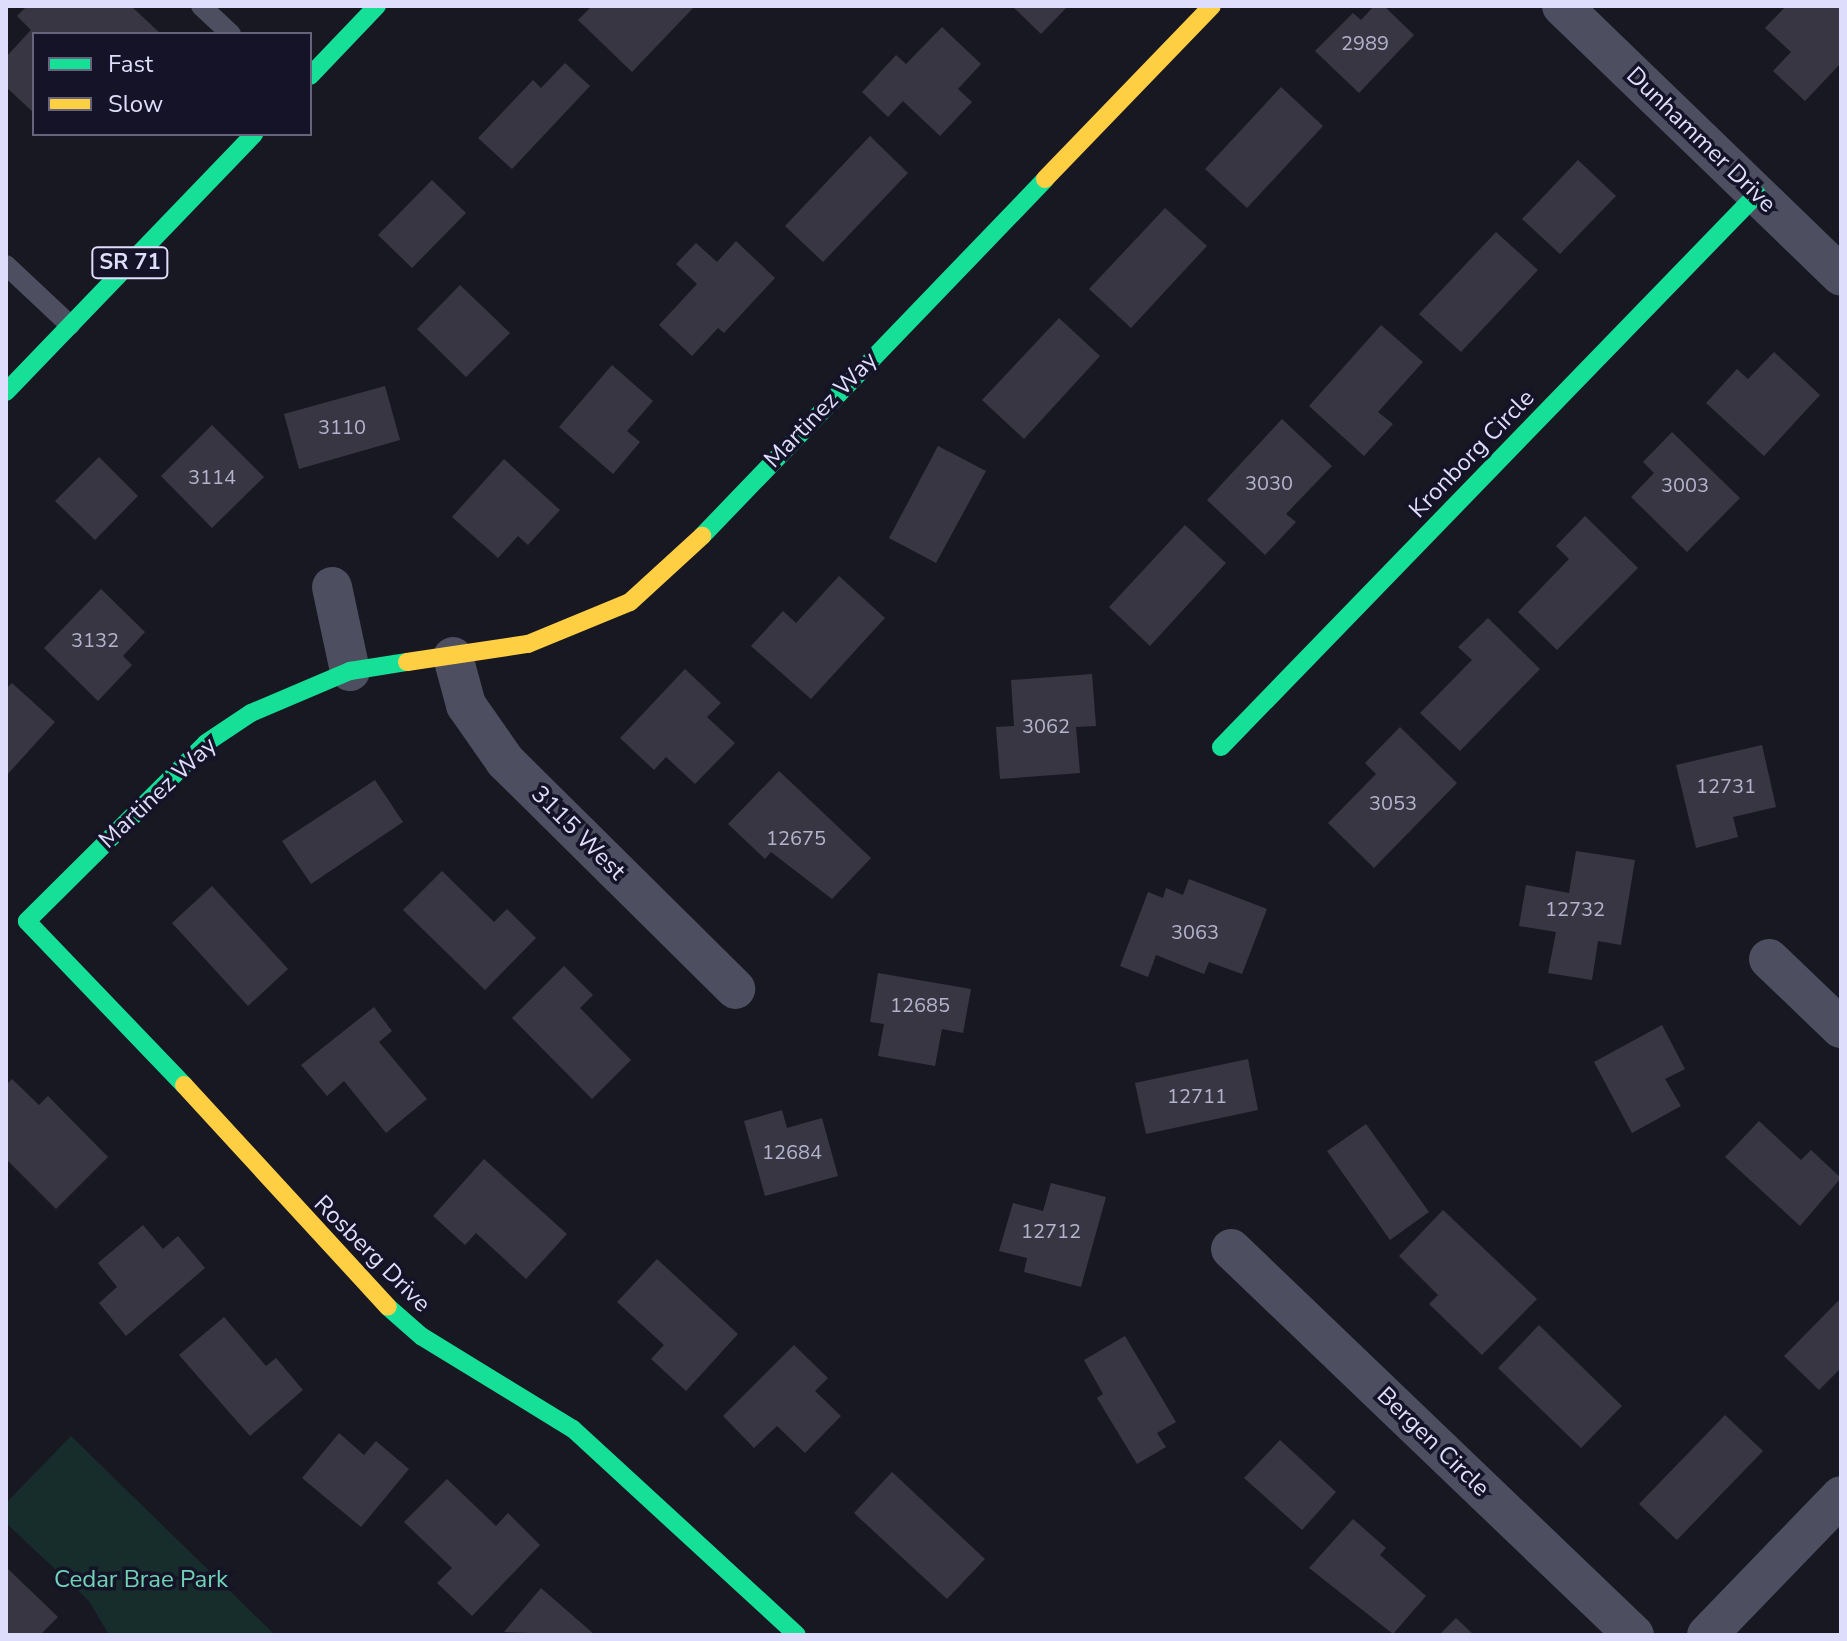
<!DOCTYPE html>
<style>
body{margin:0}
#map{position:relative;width:1847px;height:1641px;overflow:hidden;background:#181822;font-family:"Nunito Sans",sans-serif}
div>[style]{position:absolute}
.green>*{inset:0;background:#172d2c}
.building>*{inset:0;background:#383643}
.lane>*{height:20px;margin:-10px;padding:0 10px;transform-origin:10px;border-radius:10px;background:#4e4e61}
.street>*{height:40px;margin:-20px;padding:0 20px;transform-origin:20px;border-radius:20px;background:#4e4e61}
.fast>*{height:18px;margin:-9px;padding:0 9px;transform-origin:9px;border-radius:9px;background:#16e098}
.slow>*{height:18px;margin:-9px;padding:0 9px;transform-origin:9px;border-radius:9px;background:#ffcf43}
span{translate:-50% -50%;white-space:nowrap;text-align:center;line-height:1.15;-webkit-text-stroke:7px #151327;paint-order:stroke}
.number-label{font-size:20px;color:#b4b3cd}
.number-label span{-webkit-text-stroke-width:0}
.shield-label span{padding:2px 6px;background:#151327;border:2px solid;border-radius:6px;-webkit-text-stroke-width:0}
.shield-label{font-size:22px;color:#deddfb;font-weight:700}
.street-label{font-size:24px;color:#deddfb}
.park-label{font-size:24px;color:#70d3b5}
.frame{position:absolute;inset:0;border:8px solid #deddfb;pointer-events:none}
.legend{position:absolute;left:32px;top:32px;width:280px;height:104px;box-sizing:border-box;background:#151327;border:2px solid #65647c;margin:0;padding:10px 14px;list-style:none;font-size:24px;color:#deddfb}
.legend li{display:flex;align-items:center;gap:16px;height:40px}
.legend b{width:40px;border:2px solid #65647c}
</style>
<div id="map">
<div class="green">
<div style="clip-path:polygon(71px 1436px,275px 1635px,109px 1635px,89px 1601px,6px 1523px,6px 1503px)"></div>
</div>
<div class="building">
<div style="clip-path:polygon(27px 6px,131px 6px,161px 34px,34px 34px,34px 113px,6px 87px,6px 57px,31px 30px,17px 16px)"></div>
<div style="clip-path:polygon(592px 6px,695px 6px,632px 72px,578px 20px)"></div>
<div style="clip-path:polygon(1012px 6px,1068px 6px,1041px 34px)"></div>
<div style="clip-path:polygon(1374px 6px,1384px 6px,1414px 35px,1359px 93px,1315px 51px,1353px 13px,1361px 20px)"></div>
<div style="clip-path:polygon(1786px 6px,1841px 6px,1841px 63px,1805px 101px,1773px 71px,1791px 52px,1765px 28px)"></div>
<div style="clip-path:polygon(942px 27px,981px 64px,958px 89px,972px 102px,940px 136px,903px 101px,888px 117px,862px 92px,896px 55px,906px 64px)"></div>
<div style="clip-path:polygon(565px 63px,590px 86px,512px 169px,478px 138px,533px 80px,541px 88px)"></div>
<div style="clip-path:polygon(1281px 87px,1323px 126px,1247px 208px,1205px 169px)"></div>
<div style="clip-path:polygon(870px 136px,908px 173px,823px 262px,785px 226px)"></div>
<div style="clip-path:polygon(1578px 160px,1616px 196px,1560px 254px,1522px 219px)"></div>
<div style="clip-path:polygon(432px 180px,466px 213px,412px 268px,378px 235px)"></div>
<div style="clip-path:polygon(1165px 208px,1207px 246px,1131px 328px,1089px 289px)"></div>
<div style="clip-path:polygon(1496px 232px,1538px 270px,1461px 352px,1419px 314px)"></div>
<div style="clip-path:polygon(736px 241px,775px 278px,724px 333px,718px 328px,692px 356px,659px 325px,697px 284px,676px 264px,696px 243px,717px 262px)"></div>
<div style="clip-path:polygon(460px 285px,510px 333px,466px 377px,417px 329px)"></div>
<div style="clip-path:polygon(1059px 318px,1100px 356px,1024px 439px,982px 400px)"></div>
<div style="clip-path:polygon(1381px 325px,1423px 362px,1378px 412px,1393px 424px,1364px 456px,1309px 406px)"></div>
<div style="clip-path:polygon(1774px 352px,1820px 395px,1764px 456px,1706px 403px,1737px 369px,1748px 379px)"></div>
<div style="clip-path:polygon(612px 365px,653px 401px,627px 431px,640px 442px,613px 474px,559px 427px)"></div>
<div style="clip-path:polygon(385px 386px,400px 440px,299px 469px,284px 414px)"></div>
<div style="clip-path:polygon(1282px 419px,1332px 466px,1286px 514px,1296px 522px,1265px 555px,1207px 500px)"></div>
<div style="clip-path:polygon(212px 425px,264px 477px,212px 528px,161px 476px)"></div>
<div style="clip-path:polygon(1672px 432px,1740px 498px,1687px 552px,1631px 497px,1654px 473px,1643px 462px)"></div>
<div style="clip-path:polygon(938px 446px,986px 471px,936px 563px,889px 538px)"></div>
<div style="clip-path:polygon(99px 457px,138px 496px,95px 540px,55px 501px)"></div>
<div style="clip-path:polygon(504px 459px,560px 510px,528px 545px,518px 536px,498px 558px,452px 517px)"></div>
<div style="clip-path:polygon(1585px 516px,1638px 568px,1557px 650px,1518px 612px,1569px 559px,1556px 546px)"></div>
<div style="clip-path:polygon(1185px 525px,1226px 563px,1150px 646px,1109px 607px)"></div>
<div style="clip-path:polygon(839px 576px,885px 618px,811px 699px,751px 646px,783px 611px,796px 623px)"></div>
<div style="clip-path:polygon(101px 589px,145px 632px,123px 656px,132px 665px,98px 701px,44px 648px)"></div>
<div style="clip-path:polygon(1488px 618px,1540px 669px,1460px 751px,1420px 713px,1472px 660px,1458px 647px)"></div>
<div style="clip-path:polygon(685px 669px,721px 703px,707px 717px,735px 743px,695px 784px,666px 757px,654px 770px,620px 738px)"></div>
<div style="clip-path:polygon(1092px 674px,1096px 726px,1076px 727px,1080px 773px,1000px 779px,996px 727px,1014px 726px,1011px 680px)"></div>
<div style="clip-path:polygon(12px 683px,55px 722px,6px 776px,6px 689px)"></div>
<div style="clip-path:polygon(1400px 727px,1457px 783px,1374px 868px,1328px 823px,1376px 774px,1365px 763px)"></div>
<div style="clip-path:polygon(1762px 745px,1776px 807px,1733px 817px,1738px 837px,1696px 848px,1676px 765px)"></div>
<div style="clip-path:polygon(779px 771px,871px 858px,832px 899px,771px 852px,765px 859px,728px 824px)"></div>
<div style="clip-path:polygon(375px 780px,403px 822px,311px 884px,282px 841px)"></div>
<div style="clip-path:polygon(1576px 851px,1635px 860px,1621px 945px,1598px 941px,1592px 980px,1548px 973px,1556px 932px,1519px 926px,1526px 885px,1569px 893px)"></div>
<div style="clip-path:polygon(442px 871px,494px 922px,507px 909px,536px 938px,485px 990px,403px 910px)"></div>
<div style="clip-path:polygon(1189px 879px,1267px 909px,1242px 974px,1209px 962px,1204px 974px,1156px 955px,1148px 977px,1120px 966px,1148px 892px,1163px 898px,1166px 888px,1183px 895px)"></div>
<div style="clip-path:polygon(212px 886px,288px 969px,248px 1006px,172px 923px)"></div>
<div style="clip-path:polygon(564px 966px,593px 995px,580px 1008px,631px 1060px,592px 1099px,512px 1018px)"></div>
<div style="clip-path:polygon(878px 973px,971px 989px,963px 1033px,942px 1029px,935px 1066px,878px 1056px,884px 1024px,870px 1022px)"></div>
<div style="clip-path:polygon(374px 1007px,392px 1031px,379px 1042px,427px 1099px,386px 1133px,344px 1081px,327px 1096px,301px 1065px)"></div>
<div style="clip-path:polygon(1662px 1025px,1685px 1069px,1665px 1079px,1681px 1106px,1632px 1133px,1594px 1062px)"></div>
<div style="clip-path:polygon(1248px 1059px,1258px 1110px,1146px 1134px,1135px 1083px)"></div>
<div style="clip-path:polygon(12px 1079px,39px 1105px,48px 1096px,108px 1157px,56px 1209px,6px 1159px,6px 1085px)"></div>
<div style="clip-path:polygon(782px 1110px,787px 1128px,822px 1118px,838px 1176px,765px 1196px,744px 1121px)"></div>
<div style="clip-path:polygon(1759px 1121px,1801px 1160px,1811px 1150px,1841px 1178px,1800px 1226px,1725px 1157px)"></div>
<div style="clip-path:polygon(1366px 1124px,1429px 1212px,1390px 1240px,1327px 1151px)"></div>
<div style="clip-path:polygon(484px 1159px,567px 1234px,526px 1279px,476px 1233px,465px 1245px,433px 1216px)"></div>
<div style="clip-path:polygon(1051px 1183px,1106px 1197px,1081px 1287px,1024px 1272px,1027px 1258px,999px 1251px,1013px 1203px,1043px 1211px)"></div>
<div style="clip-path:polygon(1443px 1210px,1537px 1299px,1482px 1355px,1429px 1304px,1438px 1295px,1399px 1256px)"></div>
<div style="clip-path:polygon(143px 1225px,163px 1249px,178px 1236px,205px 1268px,126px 1336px,99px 1303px,117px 1287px,98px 1263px)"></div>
<div style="clip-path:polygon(657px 1259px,738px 1334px,686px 1391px,651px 1359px,664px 1345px,617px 1302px)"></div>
<div style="clip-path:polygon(1841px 1298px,1841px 1368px,1819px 1390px,1784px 1356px)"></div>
<div style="clip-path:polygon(224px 1317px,266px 1366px,276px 1358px,303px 1390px,250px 1436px,179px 1355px)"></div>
<div style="clip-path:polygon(1539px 1325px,1622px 1406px,1581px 1448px,1498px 1368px)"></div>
<div style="clip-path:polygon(1125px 1336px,1176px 1422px,1157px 1433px,1166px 1447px,1137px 1464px,1097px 1398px,1103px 1394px,1084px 1360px)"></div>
<div style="clip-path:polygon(794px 1345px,828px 1378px,815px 1391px,841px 1416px,805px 1453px,777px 1426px,754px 1448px,723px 1416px)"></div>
<div style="clip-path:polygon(1725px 1415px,1763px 1451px,1677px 1540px,1639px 1504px)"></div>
<div style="clip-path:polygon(339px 1433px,364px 1455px,376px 1441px,409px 1469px,361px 1527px,302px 1478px)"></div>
<div style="clip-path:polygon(1280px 1440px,1336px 1492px,1302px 1530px,1244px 1478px)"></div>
<div style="clip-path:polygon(892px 1472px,985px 1559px,947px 1599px,854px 1513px)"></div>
<div style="clip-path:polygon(447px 1479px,496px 1526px,508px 1513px,540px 1545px,472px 1616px,437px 1583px,452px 1568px,404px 1522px)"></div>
<div style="clip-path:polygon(1353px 1519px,1386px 1548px,1380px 1555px,1426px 1596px,1393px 1634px,1309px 1568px)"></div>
<div style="clip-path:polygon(6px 1567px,58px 1617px,40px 1635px,6px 1635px)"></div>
<div style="clip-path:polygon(541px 1588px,595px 1635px,504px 1632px)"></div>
<div style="clip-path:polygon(1456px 1618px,1474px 1635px,1439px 1635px)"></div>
</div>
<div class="lane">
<div style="left:201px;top:6px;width:41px;rotate:43deg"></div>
<div style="left:6px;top:265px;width:88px;rotate:43.2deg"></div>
</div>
<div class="street">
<div style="left:1562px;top:6px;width:388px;rotate:44deg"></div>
<div style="left:332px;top:587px;width:86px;rotate:77.9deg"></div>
<div style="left:453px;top:657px;width:50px;rotate:74.8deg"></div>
<div style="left:466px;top:705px;width:68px;rotate:55.1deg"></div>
<div style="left:505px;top:761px;width:324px;rotate:44.7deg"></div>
<div style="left:1769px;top:959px;width:100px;rotate:43.8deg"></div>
<div style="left:1231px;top:1249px;width:558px;rotate:43.77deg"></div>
<div style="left:1707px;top:1635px;width:193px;rotate:-46deg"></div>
</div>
<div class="fast">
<div style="left:310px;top:76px;width:97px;rotate:-46.3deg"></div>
<div style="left:6px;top:392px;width:358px;rotate:-46.1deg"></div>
<div style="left:702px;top:536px;width:495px;rotate:-46.1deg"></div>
<div style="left:1221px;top:747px;width:770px;rotate:-45.89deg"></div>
<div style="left:184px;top:1085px;width:227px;rotate:-133.8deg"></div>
<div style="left:27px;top:921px;width:252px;rotate:-44.8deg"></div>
<div style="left:206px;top:743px;width:54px;rotate:-33.7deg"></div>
<div style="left:251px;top:713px;width:108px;rotate:-23deg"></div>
<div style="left:350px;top:671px;width:58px;rotate:-9deg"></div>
<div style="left:388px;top:1307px;width:44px;rotate:41.3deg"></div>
<div style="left:421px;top:1336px;width:178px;rotate:31.5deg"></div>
<div style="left:573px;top:1429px;width:304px;rotate:42.6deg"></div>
</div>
<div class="slow">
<div style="left:1045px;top:179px;width:240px;rotate:-46deg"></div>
<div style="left:407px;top:662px;width:122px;rotate:-8.5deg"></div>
<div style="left:528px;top:644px;width:110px;rotate:-22.4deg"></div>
<div style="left:630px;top:602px;width:98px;rotate:-42.5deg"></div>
<div style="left:184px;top:1085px;width:301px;rotate:47.4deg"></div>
</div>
<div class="number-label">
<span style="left:1365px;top:43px">2989</span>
<span style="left:342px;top:427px">3110</span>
<span style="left:212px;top:477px">3114</span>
<span style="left:1269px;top:483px">3030</span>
<span style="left:1685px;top:485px">3003</span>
<span style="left:95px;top:640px">3132</span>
<span style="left:1046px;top:726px">3062</span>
<span style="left:1726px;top:786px">12731</span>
<span style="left:1393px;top:803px">3053</span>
<span style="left:796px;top:838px">12675</span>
<span style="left:1575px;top:909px">12732</span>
<span style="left:1195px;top:932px">3063</span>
<span style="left:920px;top:1005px">12685</span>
<span style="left:1197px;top:1096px">12711</span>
<span style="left:792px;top:1152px">12684</span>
<span style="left:1051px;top:1231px">12712</span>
</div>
<div class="shield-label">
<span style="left:130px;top:263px">SR 71</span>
</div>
<div class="street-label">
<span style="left:1701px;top:140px;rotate:44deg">Dunhammer Drive</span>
<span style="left:821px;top:410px;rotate:-46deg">Martinez Way</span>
<span style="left:1472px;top:454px;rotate:-46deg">Kronborg Circle</span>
<span style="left:158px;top:793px;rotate:-43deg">Martinez Way</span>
<span style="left:578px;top:833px;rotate:45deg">3115 West</span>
<span style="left:372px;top:1254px;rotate:45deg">Rosberg Drive</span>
<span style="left:1433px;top:1442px;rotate:44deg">Bergen Circle</span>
</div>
<div class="park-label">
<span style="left:141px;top:1580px">Cedar Brae Park</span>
</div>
<div class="frame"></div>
<ul class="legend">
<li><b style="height:10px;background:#16e098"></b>Fast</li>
<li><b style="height:10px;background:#ffcf43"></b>Slow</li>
</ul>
</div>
